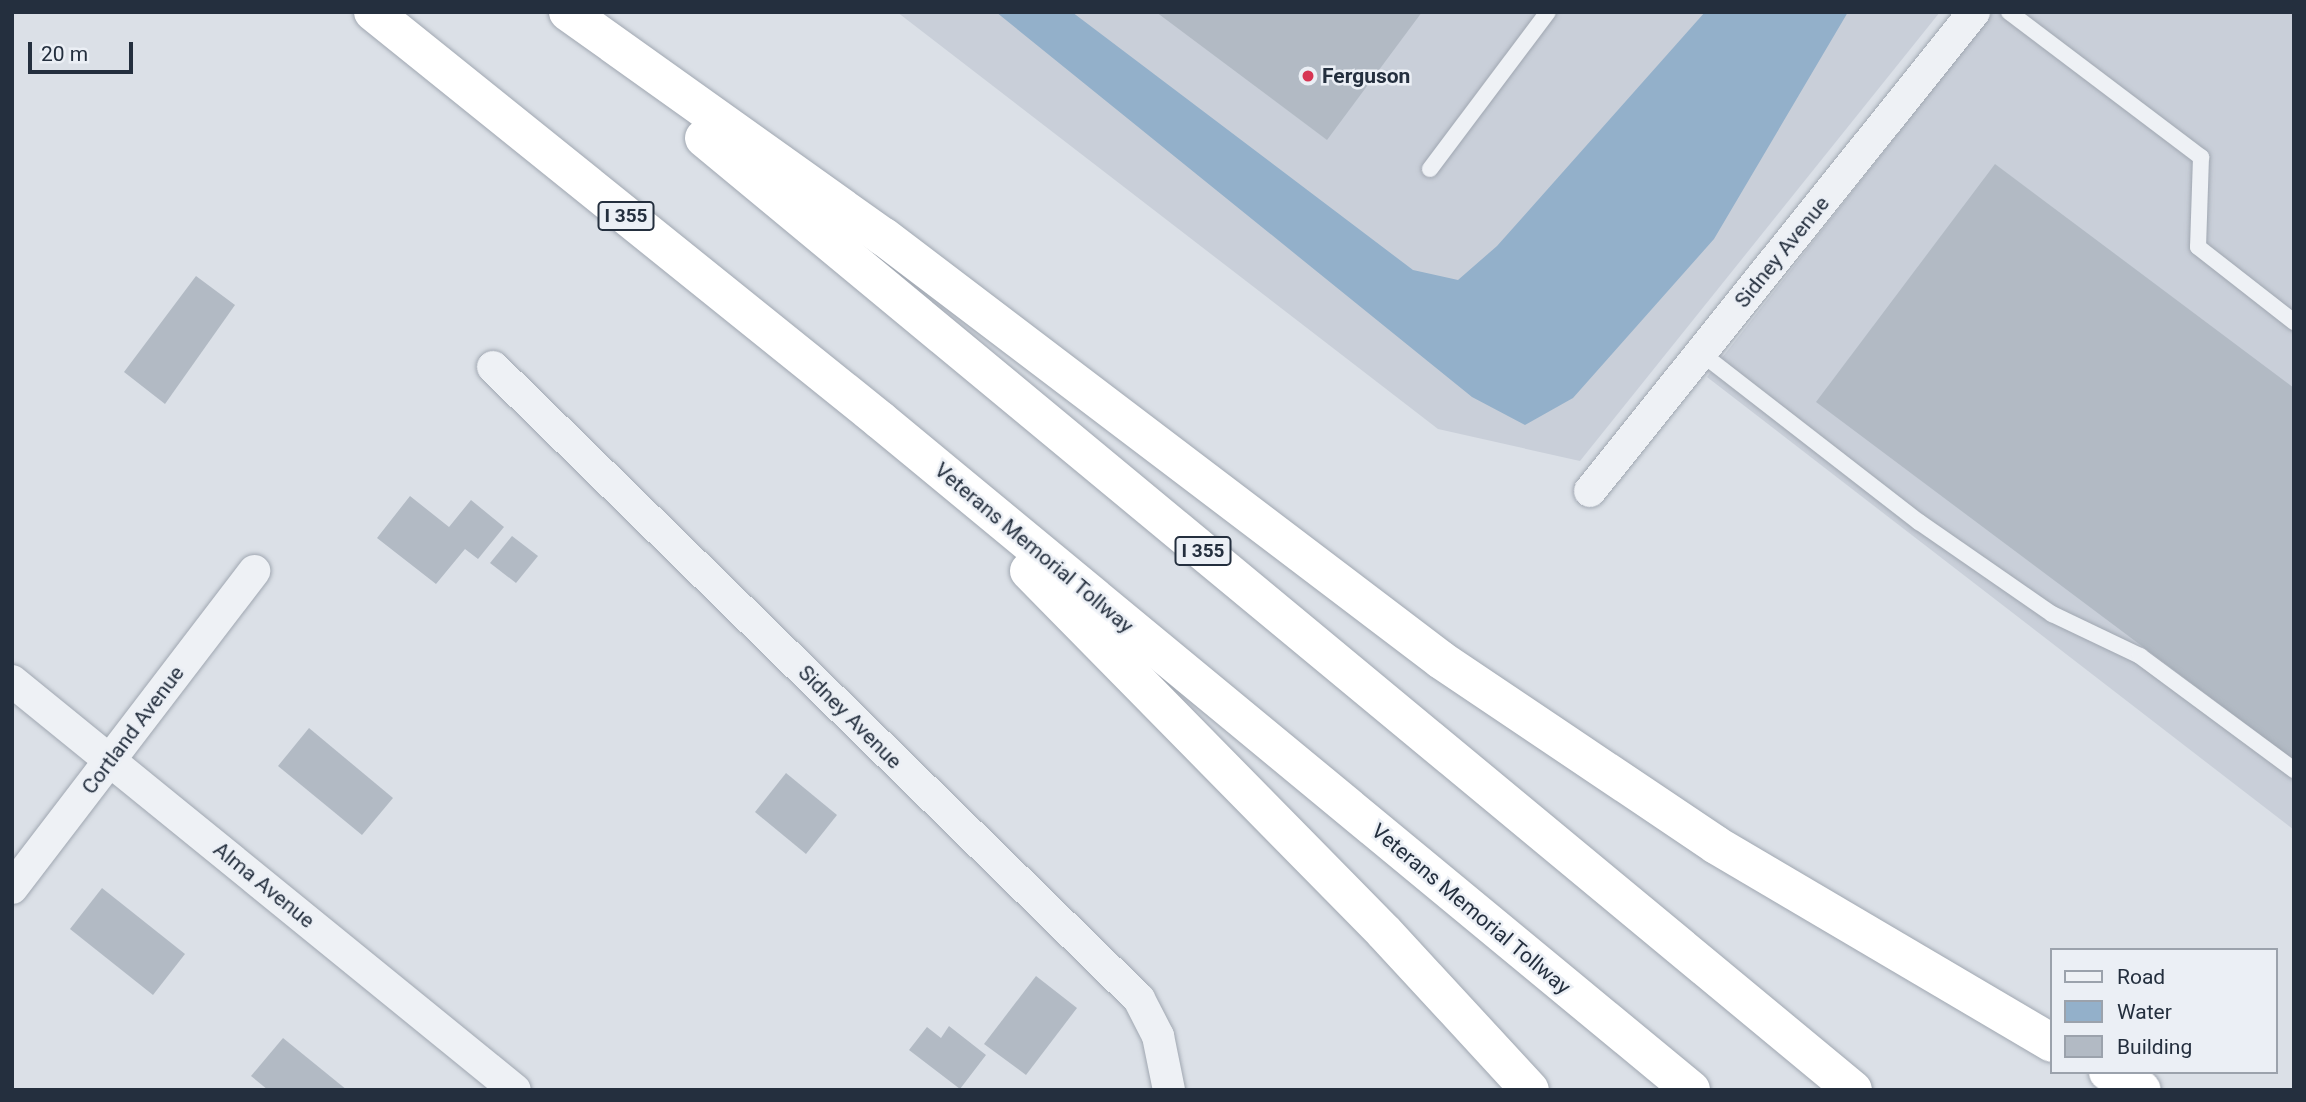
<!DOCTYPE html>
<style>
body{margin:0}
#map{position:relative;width:2306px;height:1102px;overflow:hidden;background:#dbe0e7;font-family:Roboto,sans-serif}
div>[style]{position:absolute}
.built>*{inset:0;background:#c9cfd9}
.water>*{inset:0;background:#93b0ca}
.building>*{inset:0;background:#b2bac4}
.roads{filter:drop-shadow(0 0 2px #a0a7b1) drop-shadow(0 0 2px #a0a7b1)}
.lane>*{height:16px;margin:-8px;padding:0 8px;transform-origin:8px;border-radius:8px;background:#eef1f5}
.street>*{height:32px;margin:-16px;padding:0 16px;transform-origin:16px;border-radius:16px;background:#eef1f5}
.highway>*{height:38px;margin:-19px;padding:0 19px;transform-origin:19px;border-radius:19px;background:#fff}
.dots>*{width:19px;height:19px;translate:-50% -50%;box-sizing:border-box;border:4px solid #ebeff5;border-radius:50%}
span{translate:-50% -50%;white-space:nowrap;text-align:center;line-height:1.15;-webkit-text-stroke:5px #ebeff5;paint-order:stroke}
.shield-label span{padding:2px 5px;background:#ebeff5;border:2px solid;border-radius:5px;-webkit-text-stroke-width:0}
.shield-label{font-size:19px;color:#242f3e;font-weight:700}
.poi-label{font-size:21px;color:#242f3e;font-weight:700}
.left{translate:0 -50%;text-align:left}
.street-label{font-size:21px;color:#242f3e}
.frame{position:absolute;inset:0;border:14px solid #242f3e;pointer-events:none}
.legend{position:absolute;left:2050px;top:948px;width:228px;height:126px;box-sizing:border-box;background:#ebeff5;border:2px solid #9ba2ac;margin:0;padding:9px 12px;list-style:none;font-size:21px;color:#242f3e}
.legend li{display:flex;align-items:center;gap:14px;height:35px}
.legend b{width:35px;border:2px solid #9ba2ac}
.scale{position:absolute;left:28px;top:42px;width:105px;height:32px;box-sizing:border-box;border:4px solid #242f3e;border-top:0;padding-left:9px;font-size:21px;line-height:24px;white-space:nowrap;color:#242f3e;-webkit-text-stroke:5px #ebeff5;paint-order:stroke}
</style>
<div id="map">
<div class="built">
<div style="clip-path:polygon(897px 12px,1940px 12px,1580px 461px,1438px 429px)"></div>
<div style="clip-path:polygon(1993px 12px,2294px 12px,2294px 830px,1707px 377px)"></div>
</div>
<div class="water">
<div style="clip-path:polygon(996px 12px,1072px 12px,1413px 270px,1458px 280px,1497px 246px,1705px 12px,1848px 12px,1714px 239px,1573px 398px,1525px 425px,1472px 397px)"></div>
</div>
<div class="building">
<div style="clip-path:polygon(1156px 12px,1422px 12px,1327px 140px)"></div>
<div style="clip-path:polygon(1995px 164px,2294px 388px,2294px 760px,1816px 402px)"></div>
<div style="clip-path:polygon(196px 276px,235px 305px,165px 404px,124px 372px)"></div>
<div style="clip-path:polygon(410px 496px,449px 527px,471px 500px,504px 527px,478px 559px,465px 549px,436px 584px,377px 538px)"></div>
<div style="clip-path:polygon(512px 536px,538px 556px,516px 583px,490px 563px)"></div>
<div style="clip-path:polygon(309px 728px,393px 798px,362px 835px,278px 766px)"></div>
<div style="clip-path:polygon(786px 773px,837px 815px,806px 854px,755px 812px)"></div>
<div style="clip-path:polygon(102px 888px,185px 954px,153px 995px,70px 929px)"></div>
<div style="clip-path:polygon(1036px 976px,1077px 1008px,1026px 1075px,984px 1044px)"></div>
<div style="clip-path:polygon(949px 1026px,986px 1055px,960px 1089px,909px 1050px,927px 1027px,941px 1038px)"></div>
<div style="clip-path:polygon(283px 1038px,347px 1090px,268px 1090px,251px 1076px)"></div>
</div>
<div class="roads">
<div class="lane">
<div style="left:2009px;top:12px;width:241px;rotate:37.1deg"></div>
<div style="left:2201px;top:157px;width:90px;rotate:91.9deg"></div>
<div style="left:2198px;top:247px;width:122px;rotate:38deg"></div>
<div style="left:1430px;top:169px;width:196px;rotate:-53.1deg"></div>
<div style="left:1701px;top:353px;width:276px;rotate:37.8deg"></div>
<div style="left:1919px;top:522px;width:162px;rotate:34.7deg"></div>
<div style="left:2052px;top:614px;width:98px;rotate:25.5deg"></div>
<div style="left:2140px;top:656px;width:192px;rotate:36.5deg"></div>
</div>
<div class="street">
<div style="left:493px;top:367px;width:904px;rotate:44.37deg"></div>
<div style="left:1139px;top:999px;width:42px;rotate:62.8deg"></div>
<div style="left:1158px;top:1036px;width:55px;rotate:78.5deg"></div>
<div style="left:1590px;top:491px;width:614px;rotate:-51.28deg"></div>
<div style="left:12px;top:681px;width:648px;rotate:39.12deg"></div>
<div style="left:12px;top:888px;width:399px;rotate:-52.6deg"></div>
</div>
<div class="highway">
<div style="left:373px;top:12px;width:651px;rotate:38.82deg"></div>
<div style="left:880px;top:420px;width:1052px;rotate:39.56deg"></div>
<div style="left:568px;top:12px;width:388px;rotate:35.5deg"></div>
<div style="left:884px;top:237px;width:699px;rotate:37.21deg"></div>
<div style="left:1441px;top:660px;width:331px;rotate:33.9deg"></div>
<div style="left:1716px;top:845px;width:390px;rotate:30.5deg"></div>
<div style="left:704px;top:138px;width:1492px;rotate:39.64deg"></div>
<div style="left:1029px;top:571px;width:506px;rotate:45.48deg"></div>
<div style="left:1384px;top:932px;width:215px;rotate:47.3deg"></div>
<div style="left:2108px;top:1072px;width:38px;rotate:28deg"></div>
</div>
</div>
<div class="dots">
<div style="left:1308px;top:76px;background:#d73553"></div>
</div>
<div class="shield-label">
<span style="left:626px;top:216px">I 355</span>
<span style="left:1203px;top:551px">I 355</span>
</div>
<div class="poi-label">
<span class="left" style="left:1322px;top:76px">Ferguson</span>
</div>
<div class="street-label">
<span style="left:1782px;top:252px;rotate:-51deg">Sidney Avenue</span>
<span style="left:1034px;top:548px;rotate:40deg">Veterans Memorial Tollway</span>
<span style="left:850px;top:717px;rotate:45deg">Sidney Avenue</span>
<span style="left:133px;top:730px;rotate:-53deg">Cortland Avenue</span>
<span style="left:264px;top:885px;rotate:39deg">Alma Avenue</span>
<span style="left:1471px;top:909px;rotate:40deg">Veterans Memorial Tollway</span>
</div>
<div class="frame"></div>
<ul class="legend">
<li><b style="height:9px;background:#eef1f5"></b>Road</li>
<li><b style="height:19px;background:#93b0ca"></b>Water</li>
<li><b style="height:19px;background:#b2bac4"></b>Building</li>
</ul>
<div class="scale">20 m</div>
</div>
